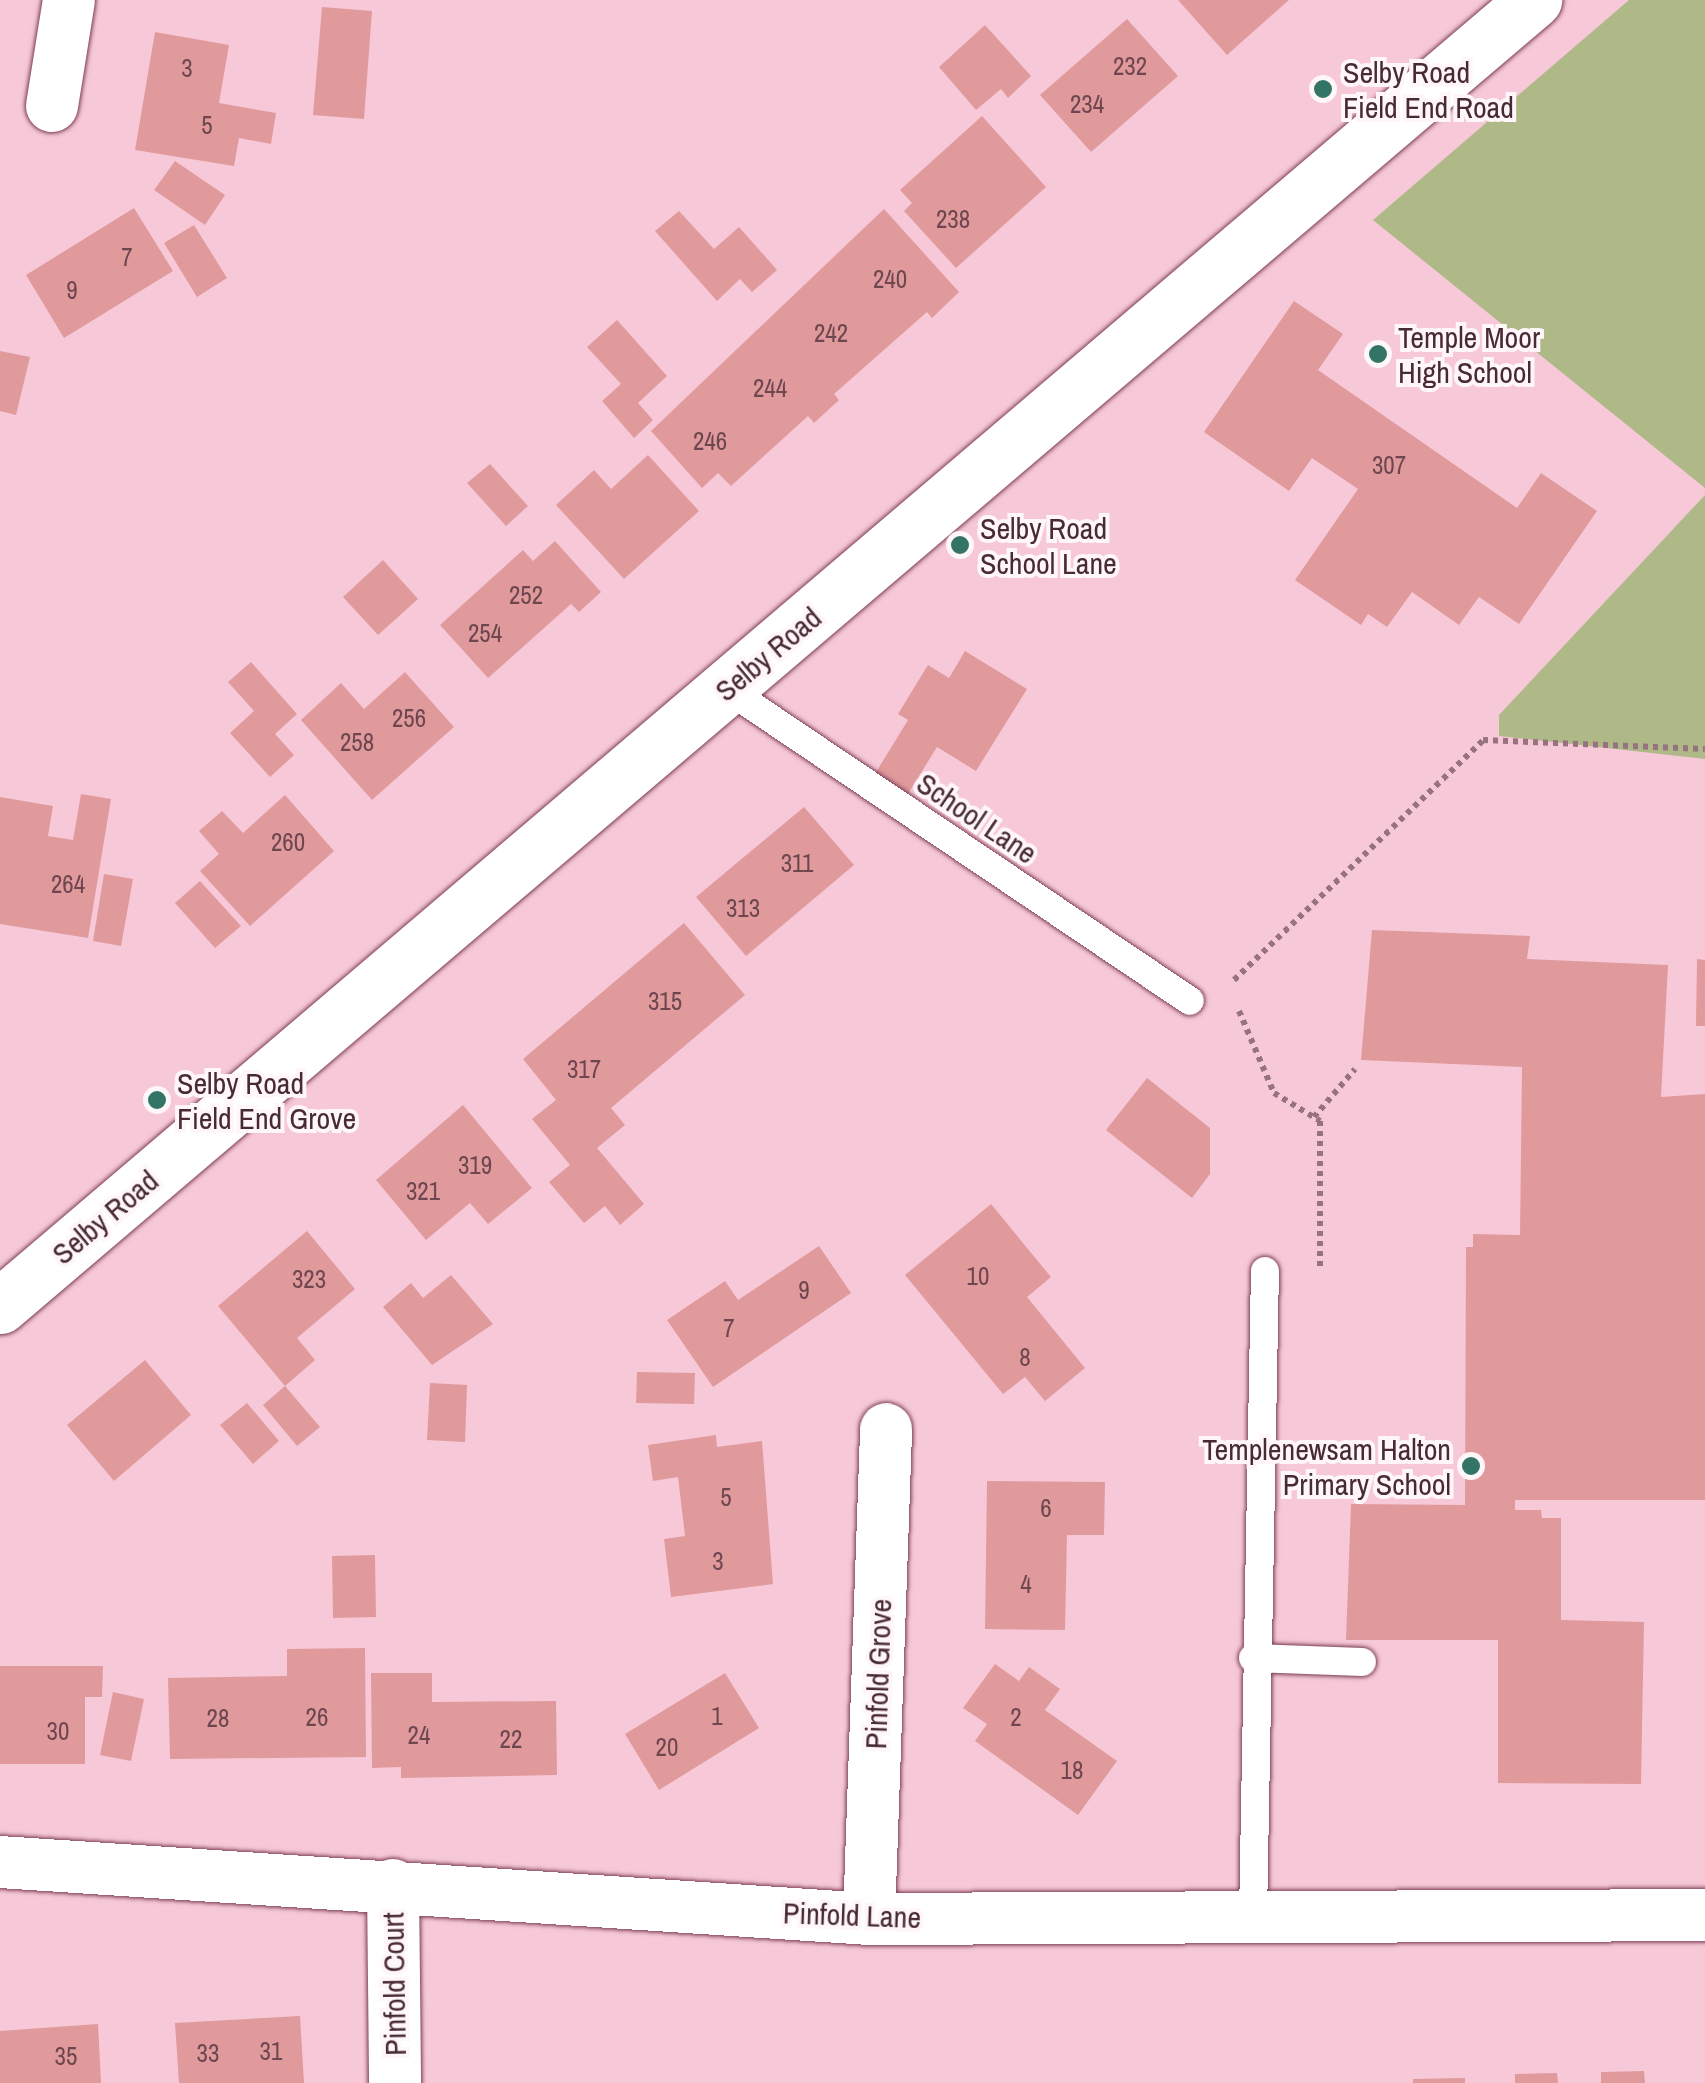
<!DOCTYPE html>
<style>
body{margin:0}
#map{position:relative;width:1705px;height:2083px;overflow:hidden;background:#f7c9d8;font-family:"Archivo Narrow",sans-serif}
div>[style]{position:absolute}
.green>*{inset:0;background:#afb988}
.building>*{inset:0;background:#e09a9c}
.path>*{height:6px;margin-top:-3px;transform-origin:0;background:repeating-linear-gradient(90deg,#97727f 0 5px,transparent 0 10px)}
.roads{filter:drop-shadow(0 0 2px #7e3e57) drop-shadow(0 0 2px #7e3e57)}
.lane>*{height:28px;margin:-14px;padding:0 14px;transform-origin:14px;border-radius:14px;background:#fff}
.street>*{height:52px;margin:-26px;padding:0 26px;transform-origin:26px;border-radius:26px;background:#fff}
.secondary>*{height:55px;margin:-27.5px;padding:0 27.5px;transform-origin:27.5px;border-radius:27.5px;background:#fff}
.dots>*{width:28px;height:28px;translate:-50% -50%;box-sizing:border-box;border:5px solid #fef6f8;border-radius:50%}
span{translate:-50% -50%;white-space:nowrap;text-align:center;line-height:1.15;-webkit-text-stroke:8px #fef6f8;paint-order:stroke}
.number-label{font-size:25px;color:#6e464f}
.number-label span{-webkit-text-stroke-width:0}
.poi-label{font-size:30px;color:#482a35}
.left{translate:0 -50%;text-align:left}
.right{translate:-100% -50%;text-align:right}
.street-label{font-size:30px;color:#482a35}
</style>
<div id="map">
<div class="green">
<div style="clip-path:polygon(1629px 0,1705px 0,1705px 488px,1373px 220px)"></div>
<div style="clip-path:polygon(1705px 495px,1705px 759px,1499px 736px,1499px 715px)"></div>
</div>
<div class="building">
<div style="clip-path:polygon(1178px 0,1289px 0,1227px 55px)"></div>
<div style="clip-path:polygon(322px 7px,372px 11px,364px 119px,313px 115px)"></div>
<div style="clip-path:polygon(1127px 19px,1178px 76px,1091px 152px,1040px 95px)"></div>
<div style="clip-path:polygon(985px 25px,1031px 76px,1008px 98px,1001px 89px,976px 110px,939px 67px)"></div>
<div style="clip-path:polygon(155px 32px,229px 45px,219px 103px,276px 113px,271px 144px,239px 138px,234px 166px,135px 150px)"></div>
<div style="clip-path:polygon(982px 116px,1046px 187px,956px 268px,904px 211px,912px 203px,900px 190px)"></div>
<div style="clip-path:polygon(175px 161px,225px 195px,205px 225px,154px 190px)"></div>
<div style="clip-path:polygon(134px 208px,173px 271px,64px 338px,26px 275px)"></div>
<div style="clip-path:polygon(884px 209px,959px 292px,932px 318px,927px 312px,834px 394px,839px 400px,814px 423px,808px 416px,731px 486px,718px 473px,702px 488px,651px 431px)"></div>
<div style="clip-path:polygon(679px 211px,714px 249px,739px 227px,777px 270px,752px 292px,740px 279px,717px 301px,655px 231px)"></div>
<div style="clip-path:polygon(194px 225px,227px 278px,197px 297px,164px 243px)"></div>
<div style="clip-path:polygon(1294px 301px,1343px 334px,1318px 370px,1517px 508px,1541px 473px,1597px 511px,1519px 624px,1479px 597px,1459px 625px,1412px 592px,1387px 627px,1368px 614px,1361px 625px,1295px 580px,1358px 489px,1312px 458px,1289px 491px,1204px 432px)"></div>
<div style="clip-path:polygon(617px 320px,667px 376px,638px 403px,653px 420px,634px 438px,602px 401px,621px 384px,587px 347px)"></div>
<div style="clip-path:polygon(0 351px,30px 357px,16px 415px,0 411px)"></div>
<div style="clip-path:polygon(648px 455px,699px 511px,624px 579px,556px 505px,594px 470px,611px 489px)"></div>
<div style="clip-path:polygon(490px 464px,528px 506px,506px 526px,467px 483px)"></div>
<div style="clip-path:polygon(555px 541px,601px 592px,579px 612px,571px 604px,488px 678px,440px 625px,523px 550px,533px 561px)"></div>
<div style="clip-path:polygon(383px 560px,418px 599px,378px 635px,343px 597px)"></div>
<div style="clip-path:polygon(965px 651px,1027px 689px,976px 771px,937px 747px,906px 797px,873px 777px,908px 720px,898px 714px,928px 665px,949px 678px)"></div>
<div style="clip-path:polygon(251px 662px,297px 714px,275px 734px,294px 755px,270px 777px,230px 733px,254px 711px,228px 682px)"></div>
<div style="clip-path:polygon(405px 672px,454px 727px,372px 800px,301px 720px,341px 683px,364px 709px)"></div>
<div style="clip-path:polygon(81px 794px,111px 799px,88px 938px,0 924px,0 797px,53px 806px,48px 836px,73px 840px)"></div>
<div style="clip-path:polygon(285px 795px,334px 851px,250px 926px,200px 871px,219px 854px,199px 831px,222px 811px,243px 833px)"></div>
<div style="clip-path:polygon(804px 807px,854px 865px,746px 956px,696px 897px)"></div>
<div style="clip-path:polygon(104px 874px,133px 879px,121px 946px,93px 941px)"></div>
<div style="clip-path:polygon(200px 881px,241px 926px,215px 948px,175px 903px)"></div>
<div style="clip-path:polygon(684px 923px,745px 995px,611px 1108px,625px 1125px,597px 1148px,644px 1204px,620px 1225px,605px 1206px,584px 1223px,549px 1182px,570px 1165px,532px 1119px,556px 1100px,523px 1059px)"></div>
<div style="clip-path:polygon(1372px 930px,1530px 936px,1527px 959px,1668px 965px,1661px 1097px,1705px 1094px,1705px 1500px,1515px 1500px,1515px 1510px,1541px 1510px,1542px 1518px,1561px 1518px,1561px 1620px,1644px 1622px,1641px 1784px,1498px 1783px,1498px 1640px,1346px 1640px,1351px 1504px,1465px 1505px,1466px 1247px,1473px 1247px,1473px 1234px,1520px 1235px,1522px 1067px,1361px 1060px)"></div>
<div style="clip-path:polygon(1697px 959px,1705px 960px,1705px 1026px,1696px 1026px)"></div>
<div style="clip-path:polygon(1147px 1078px,1210px 1128px,1210px 1174px,1192px 1198px,1106px 1130px)"></div>
<div style="clip-path:polygon(463px 1105px,532px 1188px,488px 1224px,470px 1203px,426px 1240px,376px 1180px)"></div>
<div style="clip-path:polygon(991px 1204px,1051px 1277px,1027px 1297px,1085px 1368px,1045px 1401px,1025px 1377px,1003px 1394px,905px 1275px)"></div>
<div style="clip-path:polygon(307px 1231px,355px 1289px,297px 1338px,315px 1360px,285px 1386px,218px 1306px)"></div>
<div style="clip-path:polygon(819px 1246px,851px 1293px,713px 1387px,667px 1320px,725px 1281px,738px 1300px)"></div>
<div style="clip-path:polygon(451px 1275px,493px 1324px,432px 1365px,383px 1307px,411px 1283px,423px 1298px)"></div>
<div style="clip-path:polygon(145px 1360px,191px 1415px,114px 1481px,67px 1425px)"></div>
<div style="clip-path:polygon(637px 1372px,695px 1373px,694px 1404px,636px 1403px)"></div>
<div style="clip-path:polygon(430px 1383px,467px 1385px,465px 1442px,427px 1440px)"></div>
<div style="clip-path:polygon(285px 1386px,320px 1427px,297px 1446px,263px 1405px)"></div>
<div style="clip-path:polygon(247px 1403px,279px 1441px,253px 1464px,220px 1425px)"></div>
<div style="clip-path:polygon(716px 1435px,717px 1447px,762px 1441px,773px 1584px,671px 1597px,664px 1539px,685px 1536px,678px 1477px,653px 1481px,648px 1445px)"></div>
<div style="clip-path:polygon(987px 1481px,1105px 1482px,1104px 1535px,1067px 1535px,1065px 1630px,985px 1629px)"></div>
<div style="clip-path:polygon(375px 1555px,376px 1617px,333px 1618px,332px 1556px)"></div>
<div style="clip-path:polygon(365px 1648px,366px 1757px,170px 1759px,168px 1678px,287px 1676px,287px 1649px)"></div>
<div style="clip-path:polygon(995px 1664px,1019px 1681px,1029px 1667px,1060px 1689px,1045px 1710px,1117px 1761px,1078px 1815px,975px 1741px,987px 1724px,963px 1708px)"></div>
<div style="clip-path:polygon(0 1666px,103px 1666px,102px 1697px,85px 1697px,85px 1764px,0 1764px)"></div>
<div style="clip-path:polygon(371px 1673px,432px 1673px,432px 1702px,556px 1701px,557px 1775px,401px 1778px,401px 1767px,372px 1768px)"></div>
<div style="clip-path:polygon(725px 1673px,759px 1728px,659px 1790px,625px 1734px)"></div>
<div style="clip-path:polygon(113px 1692px,144px 1699px,131px 1761px,100px 1755px)"></div>
<div style="clip-path:polygon(300px 2016px,304px 2083px,179px 2083px,175px 2023px)"></div>
<div style="clip-path:polygon(98px 2024px,101px 2083px,0 2083px,0 2031px)"></div>
<div style="clip-path:polygon(1644px 2071px,1645px 2083px,1601px 2083px,1601px 2072px)"></div>
<div style="clip-path:polygon(1557px 2073px,1558px 2083px,1515px 2083px,1515px 2074px)"></div>
<div style="clip-path:polygon(1465px 2078px,1465px 2083px,1413px 2083px,1413px 2079px)"></div>
</div>
<div class="path">
<div style="left:1234px;top:980px;width:346px;rotate:-43.9deg"></div>
<div style="left:1483px;top:740px;width:222px;rotate:2.3deg"></div>
<div style="left:1239px;top:1011px;width:89px;rotate:66.9deg"></div>
<div style="left:1274px;top:1093px;width:54px;rotate:31.3deg"></div>
<div style="left:1320px;top:1121px;width:150px;rotate:90deg"></div>
<div style="left:1314px;top:1117px;width:63px;rotate:-49.5deg"></div>
</div>
<div class="roads">
<div class="lane">
<div style="left:727px;top:689px;width:558px;rotate:33.97deg"></div>
<div style="left:1253px;top:1658px;width:109px;rotate:2.1deg"></div>
<div style="left:1253px;top:1917px;width:646px;rotate:-88.94deg"></div>
</div>
<div class="street">
<div style="left:52px;top:106px;width:107px;rotate:-80.9deg"></div>
<div style="left:0;top:1862px;width:871px;rotate:3.75deg"></div>
<div style="left:869px;top:1919px;width:836px;rotate:-0.27deg"></div>
<div style="left:393px;top:1885px;width:198px;rotate:89.4deg"></div>
<div style="left:869px;top:1919px;width:490px;rotate:-88deg"></div>
</div>
<div class="secondary">
<div style="left:0;top:1306px;width:2015px;rotate:-40.41deg"></div>
</div>
</div>
<div class="dots">
<div style="left:1323px;top:89px;background:#327566"></div>
<div style="left:1378px;top:354px;background:#327566"></div>
<div style="left:960px;top:545px;background:#327566"></div>
<div style="left:157px;top:1100px;background:#327566"></div>
<div style="left:1471px;top:1466px;background:#327566"></div>
</div>
<div class="number-label">
<span style="left:1130px;top:66px">232</span>
<span style="left:187px;top:68px">3</span>
<span style="left:1087px;top:104px">234</span>
<span style="left:207px;top:125px">5</span>
<span style="left:953px;top:219px">238</span>
<span style="left:127px;top:257px">7</span>
<span style="left:890px;top:279px">240</span>
<span style="left:72px;top:290px">9</span>
<span style="left:831px;top:333px">242</span>
<span style="left:770px;top:388px">244</span>
<span style="left:710px;top:441px">246</span>
<span style="left:1389px;top:465px">307</span>
<span style="left:526px;top:595px">252</span>
<span style="left:485px;top:633px">254</span>
<span style="left:409px;top:718px">256</span>
<span style="left:357px;top:742px">258</span>
<span style="left:288px;top:842px">260</span>
<span style="left:797px;top:863px">311</span>
<span style="left:68px;top:884px">264</span>
<span style="left:743px;top:908px">313</span>
<span style="left:665px;top:1001px">315</span>
<span style="left:584px;top:1069px">317</span>
<span style="left:475px;top:1165px">319</span>
<span style="left:423px;top:1191px">321</span>
<span style="left:978px;top:1276px">10</span>
<span style="left:309px;top:1279px">323</span>
<span style="left:804px;top:1290px">9</span>
<span style="left:729px;top:1328px">7</span>
<span style="left:1025px;top:1357px">8</span>
<span style="left:726px;top:1497px">5</span>
<span style="left:1046px;top:1508px">6</span>
<span style="left:718px;top:1561px">3</span>
<span style="left:1026px;top:1584px">4</span>
<span style="left:717px;top:1716px">1</span>
<span style="left:317px;top:1717px">26</span>
<span style="left:1016px;top:1717px">2</span>
<span style="left:218px;top:1718px">28</span>
<span style="left:58px;top:1731px">30</span>
<span style="left:419px;top:1735px">24</span>
<span style="left:511px;top:1739px">22</span>
<span style="left:667px;top:1747px">20</span>
<span style="left:1072px;top:1770px">18</span>
<span style="left:271px;top:2051px">31</span>
<span style="left:208px;top:2053px">33</span>
<span style="left:66px;top:2056px">35</span>
</div>
<div class="poi-label">
<span class="left" style="left:1343px;top:89px">Selby Road<br>Field End Road</span>
<span class="left" style="left:1398px;top:354px">Temple Moor<br>High School</span>
<span class="left" style="left:980px;top:545px">Selby Road<br>School Lane</span>
<span class="left" style="left:177px;top:1100px">Selby Road<br>Field End Grove</span>
<span class="right" style="left:1451px;top:1466px">Templenewsam Halton<br>Primary School</span>
</div>
<div class="street-label">
<span style="left:768px;top:654px;rotate:-40deg">Selby Road</span>
<span style="left:977px;top:818px;rotate:34deg">School Lane</span>
<span style="left:105px;top:1217px;rotate:-40deg">Selby Road</span>
<span style="left:878px;top:1674px;rotate:-88deg">Pinfold Grove</span>
<span style="left:852px;top:1915px;rotate:2deg">Pinfold Lane</span>
<span style="left:394px;top:1984px;rotate:-91deg">Pinfold Court</span>
</div>
</div>
